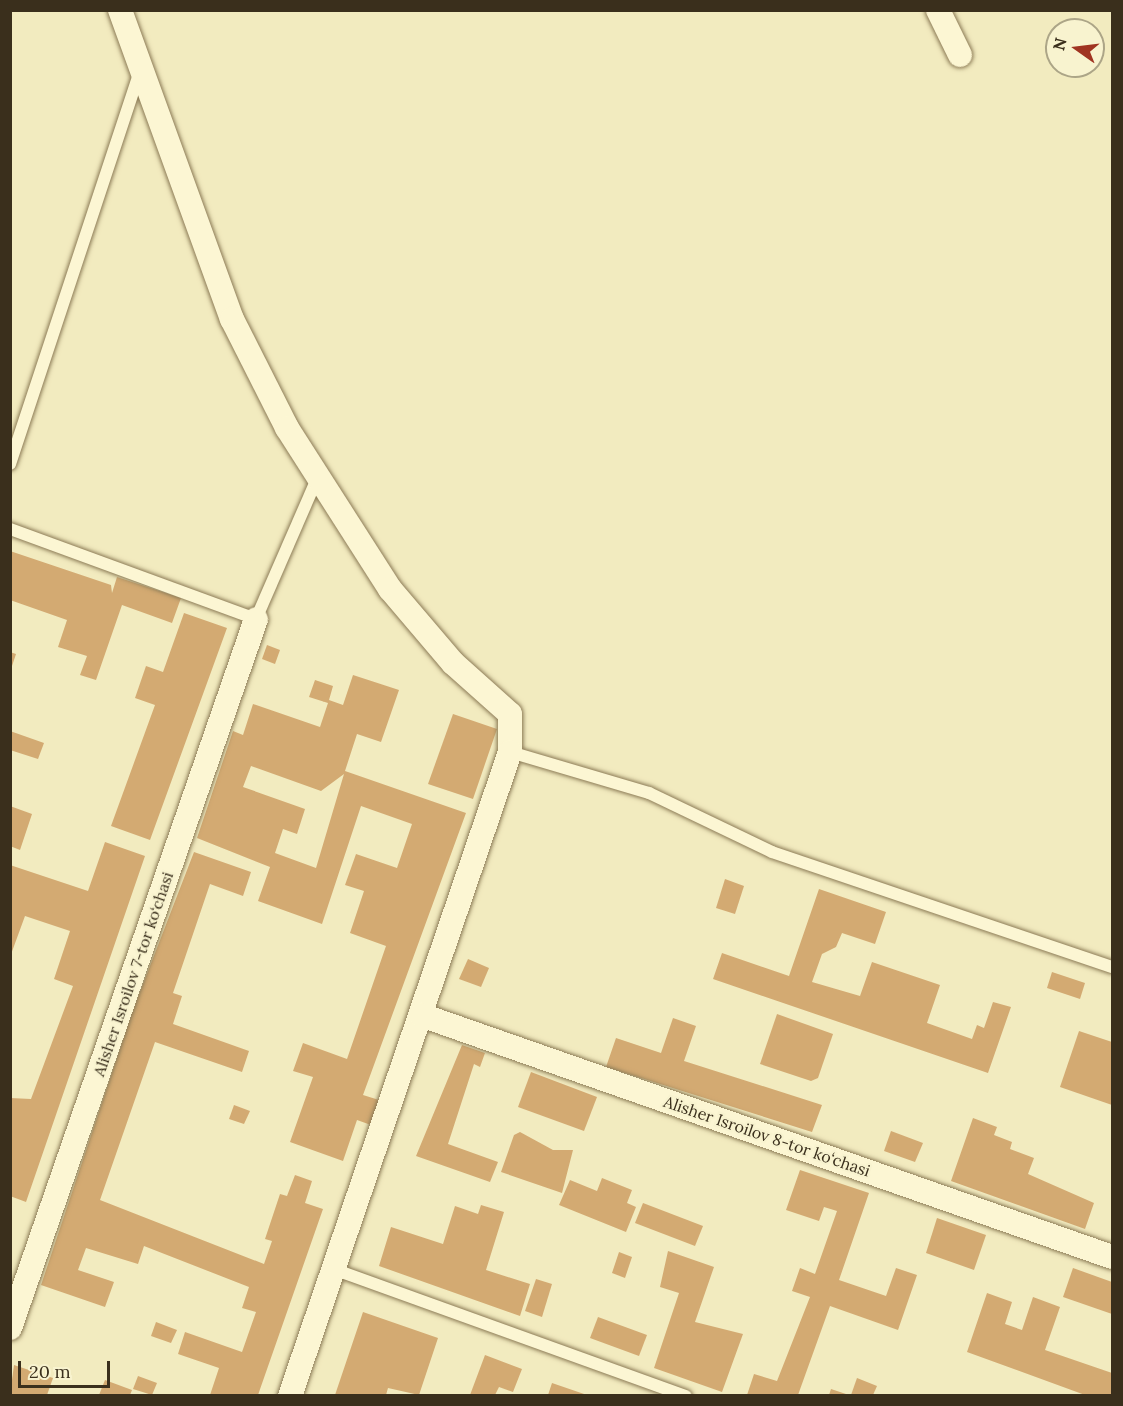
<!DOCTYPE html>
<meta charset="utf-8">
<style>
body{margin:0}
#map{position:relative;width:1123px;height:1406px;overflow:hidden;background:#f2ebbf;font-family:Lora,serif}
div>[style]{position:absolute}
.building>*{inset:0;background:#d3aa72}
.roads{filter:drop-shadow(0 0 2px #8c7b56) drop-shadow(0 0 2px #8c7b56)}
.service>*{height:12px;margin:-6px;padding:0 6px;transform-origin:6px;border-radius:6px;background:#fcf6d3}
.minor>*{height:24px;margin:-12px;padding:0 12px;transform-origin:12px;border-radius:12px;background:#fcf6d3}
span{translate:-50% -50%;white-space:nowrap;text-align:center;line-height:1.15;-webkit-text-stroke:4.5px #f8f3cf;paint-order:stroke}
.street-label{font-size:16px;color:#3a2f1c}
.frame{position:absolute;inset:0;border:12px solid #3a2f1c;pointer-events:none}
.north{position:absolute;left:1045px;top:18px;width:60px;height:60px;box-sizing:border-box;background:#f8f3cf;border:2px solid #aca587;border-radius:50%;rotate:284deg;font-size:16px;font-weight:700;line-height:24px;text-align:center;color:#3a2f1c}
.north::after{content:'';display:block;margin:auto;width:21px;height:27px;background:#a03421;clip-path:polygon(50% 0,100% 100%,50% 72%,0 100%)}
.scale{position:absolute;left:18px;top:1361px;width:92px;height:27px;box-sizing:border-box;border:3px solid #3a2f1c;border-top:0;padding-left:8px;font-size:18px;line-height:21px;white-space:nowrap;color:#3a2f1c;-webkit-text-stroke:4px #f8f3cf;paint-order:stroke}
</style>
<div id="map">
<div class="building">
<div style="clip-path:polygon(10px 551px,111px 585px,112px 593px,117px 577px,181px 598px,172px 623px,122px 605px,96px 680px,80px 675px,87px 656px,58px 647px,67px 620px,10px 600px)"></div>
<div style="clip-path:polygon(184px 613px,227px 628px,150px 840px,111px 826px,155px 705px,135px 698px,146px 666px,163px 672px)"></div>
<div style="clip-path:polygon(267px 645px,280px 650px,275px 664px,262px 659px)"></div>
<div style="clip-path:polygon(10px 652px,16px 654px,11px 669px,10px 669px)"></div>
<div style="clip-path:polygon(evenodd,353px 675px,399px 690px,381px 742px,357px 734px,345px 771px,466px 813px,363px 1095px,379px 1100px,371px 1125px,357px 1120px,343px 1161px,290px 1142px,313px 1077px,293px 1071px,303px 1043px,347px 1059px,386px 946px,350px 933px,364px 891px,345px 885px,356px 854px,397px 868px,412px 824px,361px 806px,322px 924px,258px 901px,270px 867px,197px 838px,233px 731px,243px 735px,253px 704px,320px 727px,328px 703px,309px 697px,315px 680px,333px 686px,329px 700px,343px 705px,353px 675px,251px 766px,321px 791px,344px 774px,316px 868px,275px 853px,283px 829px,297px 834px,305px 809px,243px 787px,251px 766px)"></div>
<div style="clip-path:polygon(453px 714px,497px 729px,473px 799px,428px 784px)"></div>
<div style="clip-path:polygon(10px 731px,44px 743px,38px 759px,10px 750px)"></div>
<div style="clip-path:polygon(10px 806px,32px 814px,20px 850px,10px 846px)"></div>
<div style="clip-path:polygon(105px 842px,145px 856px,26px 1202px,10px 1196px,10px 1098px,31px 1099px,73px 986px,54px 979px,70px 931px,25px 916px,10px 957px,10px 865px,88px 891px)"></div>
<div style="clip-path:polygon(194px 852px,251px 872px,243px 896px,210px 884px,173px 993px,182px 996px,173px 1024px,249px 1051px,242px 1072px,155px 1042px,100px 1200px,264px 1264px,272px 1241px,265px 1239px,280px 1194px,287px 1196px,295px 1175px,312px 1181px,305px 1203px,323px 1209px,258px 1395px,210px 1395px,219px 1368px,178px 1354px,185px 1332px,242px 1352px,256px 1312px,242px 1308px,249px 1287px,144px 1246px,138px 1264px,86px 1248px,78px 1270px,114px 1282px,105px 1307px,41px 1285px,133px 1010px)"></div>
<div style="clip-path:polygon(725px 879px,744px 886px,735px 914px,716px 908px)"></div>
<div style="clip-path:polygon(819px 889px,886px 912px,875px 944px,842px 933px,836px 947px,822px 954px,812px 982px,860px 996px,872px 962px,940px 985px,927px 1023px,972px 1039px,977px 1025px,984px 1028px,993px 1002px,1011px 1007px,988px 1073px,713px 979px,722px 953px,789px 976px)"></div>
<div style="clip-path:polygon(468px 959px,489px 968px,481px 987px,459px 979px)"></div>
<div style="clip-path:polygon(1052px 972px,1085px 983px,1080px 999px,1047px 988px)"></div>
<div style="clip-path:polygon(777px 1014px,833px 1034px,818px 1078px,811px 1081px,760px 1064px)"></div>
<div style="clip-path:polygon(673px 1018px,696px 1026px,684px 1061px,822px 1105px,812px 1132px,606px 1067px,616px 1038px,661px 1053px)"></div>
<div style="clip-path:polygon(1079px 1031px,1112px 1042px,1112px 1105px,1060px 1087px)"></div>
<div style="clip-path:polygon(462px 1045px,485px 1053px,480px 1067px,474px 1064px,448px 1144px,498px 1162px,490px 1182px,416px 1156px)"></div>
<div style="clip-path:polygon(531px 1072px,597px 1097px,584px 1131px,518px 1107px)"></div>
<div style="clip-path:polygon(234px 1105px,250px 1111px,244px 1124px,229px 1119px)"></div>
<div style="clip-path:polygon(973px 1118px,997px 1127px,994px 1135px,1012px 1142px,1010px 1149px,1034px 1158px,1028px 1174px,1094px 1203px,1085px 1229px,951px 1181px)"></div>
<div style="clip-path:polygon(891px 1131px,923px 1143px,915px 1162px,884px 1151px)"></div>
<div style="clip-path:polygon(520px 1132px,553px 1150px,573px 1150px,562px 1193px,501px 1172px,514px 1135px)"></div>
<div style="clip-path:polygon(800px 1170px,869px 1193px,839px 1280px,886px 1296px,896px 1268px,917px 1275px,898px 1330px,830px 1306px,798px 1395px,747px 1395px,754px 1374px,777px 1381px,810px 1297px,792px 1291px,800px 1268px,815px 1274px,837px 1211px,824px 1207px,819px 1221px,786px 1210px)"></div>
<div style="clip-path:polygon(602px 1178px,632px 1190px,627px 1203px,636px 1207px,626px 1232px,559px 1205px,570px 1180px,597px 1191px)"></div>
<div style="clip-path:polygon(643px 1203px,703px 1226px,695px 1246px,635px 1223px)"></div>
<div style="clip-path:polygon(481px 1205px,504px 1212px,486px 1270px,530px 1284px,520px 1316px,379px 1266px,391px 1227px,443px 1244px,455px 1206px,478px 1214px)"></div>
<div style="clip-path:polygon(937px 1218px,986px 1235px,974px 1270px,926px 1253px)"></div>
<div style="clip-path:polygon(668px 1251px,714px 1267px,695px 1322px,743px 1334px,722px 1392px,654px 1368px,679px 1293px,660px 1287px)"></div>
<div style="clip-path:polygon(619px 1252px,632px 1257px,625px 1278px,612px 1273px)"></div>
<div style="clip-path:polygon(1073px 1268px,1112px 1282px,1112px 1314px,1063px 1297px)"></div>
<div style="clip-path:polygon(536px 1279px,552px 1284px,542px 1317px,525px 1311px)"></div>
<div style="clip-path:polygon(987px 1293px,1012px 1302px,1005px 1324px,1022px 1330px,1033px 1297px,1060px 1307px,1045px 1350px,1112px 1373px,1112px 1395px,1085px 1395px,967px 1352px)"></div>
<div style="clip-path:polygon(363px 1312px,438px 1338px,419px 1395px,388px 1388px,386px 1395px,335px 1395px)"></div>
<div style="clip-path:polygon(598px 1317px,647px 1335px,639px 1356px,590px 1338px)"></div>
<div style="clip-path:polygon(156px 1322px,177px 1330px,171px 1343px,151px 1336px)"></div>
<div style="clip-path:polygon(485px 1355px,522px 1369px,513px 1392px,499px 1387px,495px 1395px,470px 1395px)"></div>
<div style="clip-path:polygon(14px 1365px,53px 1378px,47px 1395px,10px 1395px)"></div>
<div style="clip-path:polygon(138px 1376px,157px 1383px,152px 1395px,133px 1389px)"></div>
<div style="clip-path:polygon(857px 1378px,877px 1386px,873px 1395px,851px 1395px)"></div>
<div style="clip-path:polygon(105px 1380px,132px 1390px,130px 1395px,99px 1395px)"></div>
<div style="clip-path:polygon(552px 1383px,587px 1395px,548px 1395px)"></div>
<div style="clip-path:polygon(831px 1389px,849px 1395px,829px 1395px)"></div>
</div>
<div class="roads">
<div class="service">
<div style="left:10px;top:464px;width:411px;rotate:-71.7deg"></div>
<div style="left:10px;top:529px;width:262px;rotate:20.1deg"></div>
<div style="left:256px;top:619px;width:150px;rotate:-66.5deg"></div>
<div style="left:510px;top:752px;width:145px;rotate:16.4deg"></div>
<div style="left:649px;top:793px;width:136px;rotate:25.6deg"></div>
<div style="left:772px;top:852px;width:359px;rotate:18.7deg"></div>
<div style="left:333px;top:1269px;width:375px;rotate:19.8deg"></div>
</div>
<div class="minor">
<div style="left:120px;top:10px;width:329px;rotate:70.1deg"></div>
<div style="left:232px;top:319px;width:122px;rotate:63.2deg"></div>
<div style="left:287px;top:428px;width:191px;rotate:57.4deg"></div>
<div style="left:390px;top:589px;width:97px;rotate:49.6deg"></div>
<div style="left:453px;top:663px;width:76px;rotate:41.8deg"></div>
<div style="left:510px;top:714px;width:38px;rotate:90deg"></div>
<div style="left:510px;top:752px;width:681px;rotate:108.86deg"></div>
<div style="left:938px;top:10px;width:50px;rotate:63.9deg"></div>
<div style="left:421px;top:1015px;width:732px;rotate:19.3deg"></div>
<div style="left:10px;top:1328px;width:750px;rotate:-70.86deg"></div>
</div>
</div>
<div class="street-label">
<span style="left:133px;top:974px;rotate:-71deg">Alisher Isroilov 7-tor ko‘chasi</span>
<span style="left:767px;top:1136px;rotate:19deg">Alisher Isroilov 8-tor ko‘chasi</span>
</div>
<div class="frame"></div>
<div class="north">N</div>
<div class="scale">20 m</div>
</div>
